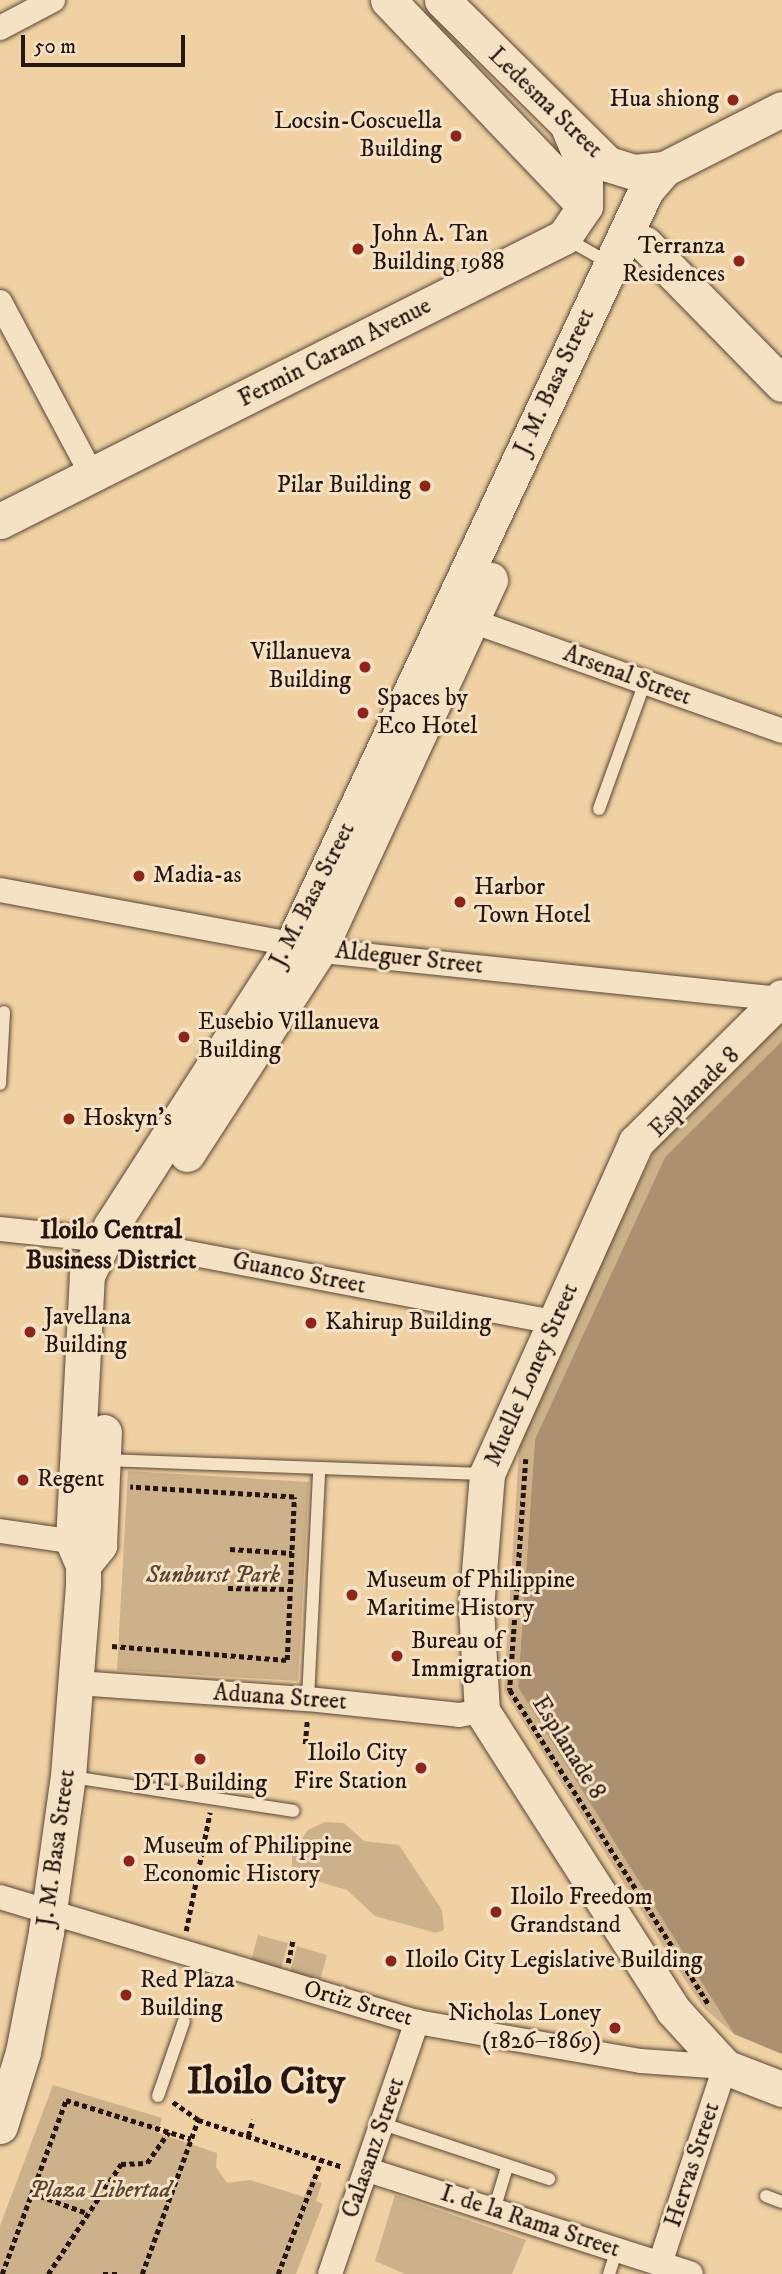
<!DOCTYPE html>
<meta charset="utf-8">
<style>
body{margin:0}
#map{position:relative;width:782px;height:2274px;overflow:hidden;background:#efd1a3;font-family:"IM FELL DW Pica",serif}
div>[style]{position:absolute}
.green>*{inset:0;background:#cdb18a}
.water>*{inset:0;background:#ab9171}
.path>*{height:4.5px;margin-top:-2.25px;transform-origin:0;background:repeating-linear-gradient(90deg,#27160f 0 5px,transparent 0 8.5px)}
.roads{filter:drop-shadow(0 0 2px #594534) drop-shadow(0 0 2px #594534)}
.lane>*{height:12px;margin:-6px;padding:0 6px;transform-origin:6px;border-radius:6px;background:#f5e1c3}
.street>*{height:24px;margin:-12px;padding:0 12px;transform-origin:12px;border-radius:12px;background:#f5e1c3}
.secondary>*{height:35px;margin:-17.5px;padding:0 17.5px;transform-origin:17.5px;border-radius:17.5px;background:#f5e1c3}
.dots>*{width:19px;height:19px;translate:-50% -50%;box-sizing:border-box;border:4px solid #f5e1c3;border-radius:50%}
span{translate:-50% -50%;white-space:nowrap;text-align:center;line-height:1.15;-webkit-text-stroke:6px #f5e1c3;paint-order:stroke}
.poi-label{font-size:24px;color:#27160f}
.right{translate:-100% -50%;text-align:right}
.left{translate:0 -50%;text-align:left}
.street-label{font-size:24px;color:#27160f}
.park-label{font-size:24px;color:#594434;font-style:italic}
.neighbourhood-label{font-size:26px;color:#27160f;font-weight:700}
.town-label{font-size:38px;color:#27160f;font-weight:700}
.scale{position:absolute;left:21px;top:35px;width:164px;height:32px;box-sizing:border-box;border:4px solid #27160f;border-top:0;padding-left:9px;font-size:21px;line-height:24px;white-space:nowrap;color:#27160f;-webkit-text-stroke:5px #f5e1c3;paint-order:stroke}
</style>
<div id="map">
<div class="green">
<div style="clip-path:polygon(782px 1019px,782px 1041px,665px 1157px,535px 1439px,518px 1686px,734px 2034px,704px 2008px,670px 1957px,504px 1691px,520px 1435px,654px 1151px)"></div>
<div style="clip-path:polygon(128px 1471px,309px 1482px,298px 1681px,117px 1670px)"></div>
<div style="clip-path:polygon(325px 1822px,344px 1823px,364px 1841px,399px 1845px,442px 1910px,444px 1930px,436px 1933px,375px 1916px,347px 1890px,303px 1877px,292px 1867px,292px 1853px,308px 1830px)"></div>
<div style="clip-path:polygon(258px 1935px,288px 1943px,279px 1976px,249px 1968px)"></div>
<div style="clip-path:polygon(297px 1946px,327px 1955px,318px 1988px,288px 1979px)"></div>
<div style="clip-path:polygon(53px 2085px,162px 2118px,158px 2133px,217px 2153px,216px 2167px,227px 2183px,250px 2180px,304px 2197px,311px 2179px,322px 2183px,316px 2201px,323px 2204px,296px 2274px,0 2274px,0 2226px)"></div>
<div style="clip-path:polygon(395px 2195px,526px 2240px,512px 2274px,405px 2274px,375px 2261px)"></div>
</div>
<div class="water">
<div style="clip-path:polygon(782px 1041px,782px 2054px,734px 2034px,518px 1687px,535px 1439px,665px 1157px)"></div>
</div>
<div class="path">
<div style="left:526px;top:1459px;width:232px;rotate:94deg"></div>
<div style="left:510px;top:1690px;width:373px;rotate:57.7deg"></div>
<div style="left:230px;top:1549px;width:62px;rotate:3.7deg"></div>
<div style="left:228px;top:1588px;width:62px;rotate:0.9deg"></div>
<div style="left:112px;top:1646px;width:176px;rotate:4.6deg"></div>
<div style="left:287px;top:1660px;width:163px;rotate:-87.5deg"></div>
<div style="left:294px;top:1497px;width:164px;rotate:-176.5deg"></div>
<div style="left:305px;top:1744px;width:23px;rotate:-85deg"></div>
<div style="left:186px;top:1931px;width:121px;rotate:-78.6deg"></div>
<div style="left:288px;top:1963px;width:24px;rotate:-78deg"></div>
<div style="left:198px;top:2120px;width:152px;rotate:18deg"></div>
<div style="left:248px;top:2136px;width:17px;rotate:-73deg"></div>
<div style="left:32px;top:2193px;width:59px;rotate:20deg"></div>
<div style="left:2px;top:2274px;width:185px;rotate:-69.8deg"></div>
<div style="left:66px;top:2100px;width:131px;rotate:17.3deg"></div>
<div style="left:48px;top:2274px;width:132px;rotate:-56.4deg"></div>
<div style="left:121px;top:2164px;width:26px;rotate:-2deg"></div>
<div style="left:147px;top:2163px;width:38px;rotate:-55deg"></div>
<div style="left:103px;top:2274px;width:14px"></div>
<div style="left:142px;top:2274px;width:164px;rotate:-70deg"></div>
<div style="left:198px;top:2120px;width:32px;rotate:-145deg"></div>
<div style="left:278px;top:2274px;width:121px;rotate:-69.2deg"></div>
</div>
<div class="roads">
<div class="lane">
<div style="left:567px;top:239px;width:48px;rotate:29.7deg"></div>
<div style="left:599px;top:809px;width:135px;rotate:-70.1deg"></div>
<div style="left:0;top:1084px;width:72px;rotate:-86.8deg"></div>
<div style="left:104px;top:1460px;width:380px;rotate:2.1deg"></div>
<div style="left:308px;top:1699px;width:229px;rotate:-87.2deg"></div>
<div style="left:72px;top:1777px;width:224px;rotate:8.7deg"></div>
<div style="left:158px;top:2096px;width:79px;rotate:-70.9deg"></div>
<div style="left:383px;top:2124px;width:175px;rotate:18.3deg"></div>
<div style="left:766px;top:2196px;width:17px;rotate:21deg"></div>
<div style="left:494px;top:2210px;width:45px;rotate:-73.2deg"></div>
<div style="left:609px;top:2274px;width:25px;rotate:-72deg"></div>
</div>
<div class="street">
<div style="left:0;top:28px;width:60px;rotate:-27.8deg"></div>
<div style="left:0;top:302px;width:196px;rotate:62deg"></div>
<div style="left:472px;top:621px;width:329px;rotate:19.5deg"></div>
<div style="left:0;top:890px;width:339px;rotate:10.5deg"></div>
<div style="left:333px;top:952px;width:449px;rotate:6deg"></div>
<div style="left:0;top:1229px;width:142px;rotate:6.1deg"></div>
<div style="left:141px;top:1244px;width:420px;rotate:10.7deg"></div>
<div style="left:0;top:1531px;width:90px;rotate:8.3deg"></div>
<div style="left:77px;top:1683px;width:232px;rotate:4deg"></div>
<div style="left:308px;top:1699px;width:152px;rotate:6deg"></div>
<div style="left:459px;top:1715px;width:23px;rotate:-10deg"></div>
<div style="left:0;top:1897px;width:435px;rotate:16.7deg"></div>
<div style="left:417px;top:2022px;width:227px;rotate:9.9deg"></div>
<div style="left:641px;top:2061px;width:84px;rotate:4.1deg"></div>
<div style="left:725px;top:2067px;width:206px;rotate:108.3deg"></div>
<div style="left:368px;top:2170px;width:339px;rotate:17.8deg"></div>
<div style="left:330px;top:2274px;width:267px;rotate:-71deg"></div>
</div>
<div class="secondary">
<div style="left:388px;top:0;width:285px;rotate:46.3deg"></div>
<div style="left:442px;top:0;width:233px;rotate:44.7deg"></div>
<div style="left:608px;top:164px;width:27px;rotate:17deg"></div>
<div style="left:634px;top:172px;width:30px;rotate:-6deg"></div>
<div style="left:645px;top:244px;width:196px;rotate:45.6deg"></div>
<div style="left:0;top:521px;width:631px;rotate:-26.73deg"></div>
<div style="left:564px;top:237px;width:37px;rotate:-56deg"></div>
<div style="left:585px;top:206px;width:39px;rotate:-90deg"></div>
<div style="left:585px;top:167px;width:41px;rotate:-112.8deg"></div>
<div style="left:782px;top:997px;width:206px;rotate:135.2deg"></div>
<div style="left:636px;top:1142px;width:364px;rotate:114.2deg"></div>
<div style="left:487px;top:1474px;width:134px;rotate:94.7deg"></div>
<div style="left:476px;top:1608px;width:103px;rotate:86.7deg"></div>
<div style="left:482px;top:1711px;width:355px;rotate:57.4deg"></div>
<div style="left:673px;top:2010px;width:77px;rotate:47.6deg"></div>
<div style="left:725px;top:2067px;width:61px;rotate:21.1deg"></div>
<div style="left:187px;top:1154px;width:243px;rotate:-57.1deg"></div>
<div style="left:319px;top:950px;width:408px;rotate:-65.2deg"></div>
<div style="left:83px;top:1565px;width:26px;rotate:-51deg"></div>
<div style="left:99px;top:1545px;width:113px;rotate:-87.5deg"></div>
<div style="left:0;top:2126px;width:77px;rotate:-72.7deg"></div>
<div style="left:23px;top:2052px;width:122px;rotate:-79.1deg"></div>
<div style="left:46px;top:1932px;width:158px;rotate:-82deg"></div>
<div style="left:68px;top:1776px;width:193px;rotate:-85.5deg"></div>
<div style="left:83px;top:1584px;width:19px;rotate:-90deg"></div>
<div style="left:83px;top:1565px;width:26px;rotate:-113deg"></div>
<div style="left:73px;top:1541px;width:266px;rotate:-87deg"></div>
<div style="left:87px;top:1275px;width:55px;rotate:-63.9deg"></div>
<div style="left:111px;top:1226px;width:336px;rotate:-57.3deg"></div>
<div style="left:293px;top:943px;width:832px;rotate:-64.88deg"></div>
<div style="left:646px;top:190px;width:28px;rotate:-49deg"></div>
<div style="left:664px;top:169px;width:132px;rotate:-27deg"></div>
</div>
</div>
<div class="dots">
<div style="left:733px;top:100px;background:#8f2418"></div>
<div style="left:456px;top:136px;background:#8f2418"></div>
<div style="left:358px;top:249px;background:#8f2418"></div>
<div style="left:739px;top:261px;background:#8f2418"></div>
<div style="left:425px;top:486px;background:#8f2418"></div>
<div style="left:365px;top:667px;background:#8f2418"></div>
<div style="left:363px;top:713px;background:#8f2418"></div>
<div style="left:139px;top:876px;background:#8f2418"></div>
<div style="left:460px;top:902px;background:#8f2418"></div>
<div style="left:184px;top:1037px;background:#8f2418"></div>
<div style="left:69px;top:1119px;background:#8f2418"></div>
<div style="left:311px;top:1323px;background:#8f2418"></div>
<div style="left:30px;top:1332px;background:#8f2418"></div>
<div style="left:23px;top:1480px;background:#8f2418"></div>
<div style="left:352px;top:1595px;background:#8f2418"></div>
<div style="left:397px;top:1656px;background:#8f2418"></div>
<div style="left:200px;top:1759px;background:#8f2418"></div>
<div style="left:421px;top:1768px;background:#8f2418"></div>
<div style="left:129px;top:1861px;background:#8f2418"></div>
<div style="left:496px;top:1912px;background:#8f2418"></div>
<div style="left:391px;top:1961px;background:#8f2418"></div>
<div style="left:126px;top:1995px;background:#8f2418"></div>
<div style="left:615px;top:2028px;background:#8f2418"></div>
</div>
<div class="poi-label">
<span class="right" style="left:719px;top:100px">Hua shiong</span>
<span class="right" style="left:442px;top:136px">Locsin-Coscuella<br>Building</span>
<span class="left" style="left:372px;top:249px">John A. Tan<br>Building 1988</span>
<span class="right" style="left:725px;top:261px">Terranza<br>Residences</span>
<span class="right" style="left:411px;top:486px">Pilar Building</span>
<span class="right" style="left:351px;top:667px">Villanueva<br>Building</span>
<span class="left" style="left:377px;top:713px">Spaces by<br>Eco Hotel</span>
<span class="left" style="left:153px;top:876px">Madia-as</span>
<span class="left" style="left:474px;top:902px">Harbor<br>Town Hotel</span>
<span class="left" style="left:198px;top:1037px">Eusebio Villanueva<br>Building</span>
<span class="left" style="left:83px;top:1119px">Hoskyn's</span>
<span class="left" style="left:44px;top:1332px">Javellana<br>Building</span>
<span class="left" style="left:325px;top:1323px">Kahirup Building</span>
<span class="left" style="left:37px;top:1480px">Regent</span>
<span class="left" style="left:366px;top:1595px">Museum of Philippine<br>Maritime History</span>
<span class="left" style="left:411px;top:1656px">Bureau of<br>Immigration</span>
<span class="right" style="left:407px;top:1768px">Iloilo City<br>Fire Station</span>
<span style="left:200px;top:1784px">DTI Building</span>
<span class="left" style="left:143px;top:1861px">Museum of Philippine<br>Economic History</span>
<span class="left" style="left:510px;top:1912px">Iloilo Freedom<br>Grandstand</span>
<span class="left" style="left:405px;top:1961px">Iloilo City Legislative Building</span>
<span class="left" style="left:140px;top:1995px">Red Plaza<br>Building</span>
<span class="right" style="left:601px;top:2028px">Nicholas Loney<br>(1826–1869)</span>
</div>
<div class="street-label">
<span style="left:545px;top:103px;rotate:44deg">Ledesma Street</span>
<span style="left:335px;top:353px;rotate:-27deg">Fermin Caram Avenue</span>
<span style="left:555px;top:382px;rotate:-65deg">J. M. Basa Street</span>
<span style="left:627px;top:676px;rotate:20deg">Arsenal Street</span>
<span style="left:313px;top:895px;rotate:-63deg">J. M. Basa Street</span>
<span style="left:409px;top:959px;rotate:6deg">Aldeguer Street</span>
<span style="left:695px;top:1093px;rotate:-45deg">Esplanade 8</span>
<span style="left:299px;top:1274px;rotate:11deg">Guanco Street</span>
<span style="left:532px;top:1375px;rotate:-66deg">Muelle Loney Street</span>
<span style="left:280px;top:1698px;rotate:4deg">Aduana Street</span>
<span style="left:568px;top:1748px;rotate:58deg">Esplanade 8</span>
<span style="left:57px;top:1848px;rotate:-82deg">J. M. Basa Street</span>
<span style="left:358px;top:2004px;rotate:16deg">Ortiz Street</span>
<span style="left:374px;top:2148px;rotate:-71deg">Calasanz Street</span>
<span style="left:693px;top:2165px;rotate:-72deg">Hervas Street</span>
<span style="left:530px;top:2222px;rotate:18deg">I. de la Rama Street</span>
</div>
<div class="park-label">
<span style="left:213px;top:1576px">Sunburst Park</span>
<span style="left:100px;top:2191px">Plaza Libertad</span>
</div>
<div class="neighbourhood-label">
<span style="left:111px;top:1246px">Iloilo Central<br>Business District</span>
</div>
<div class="town-label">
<span style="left:266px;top:2083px">Iloilo City</span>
</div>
<div class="scale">50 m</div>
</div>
